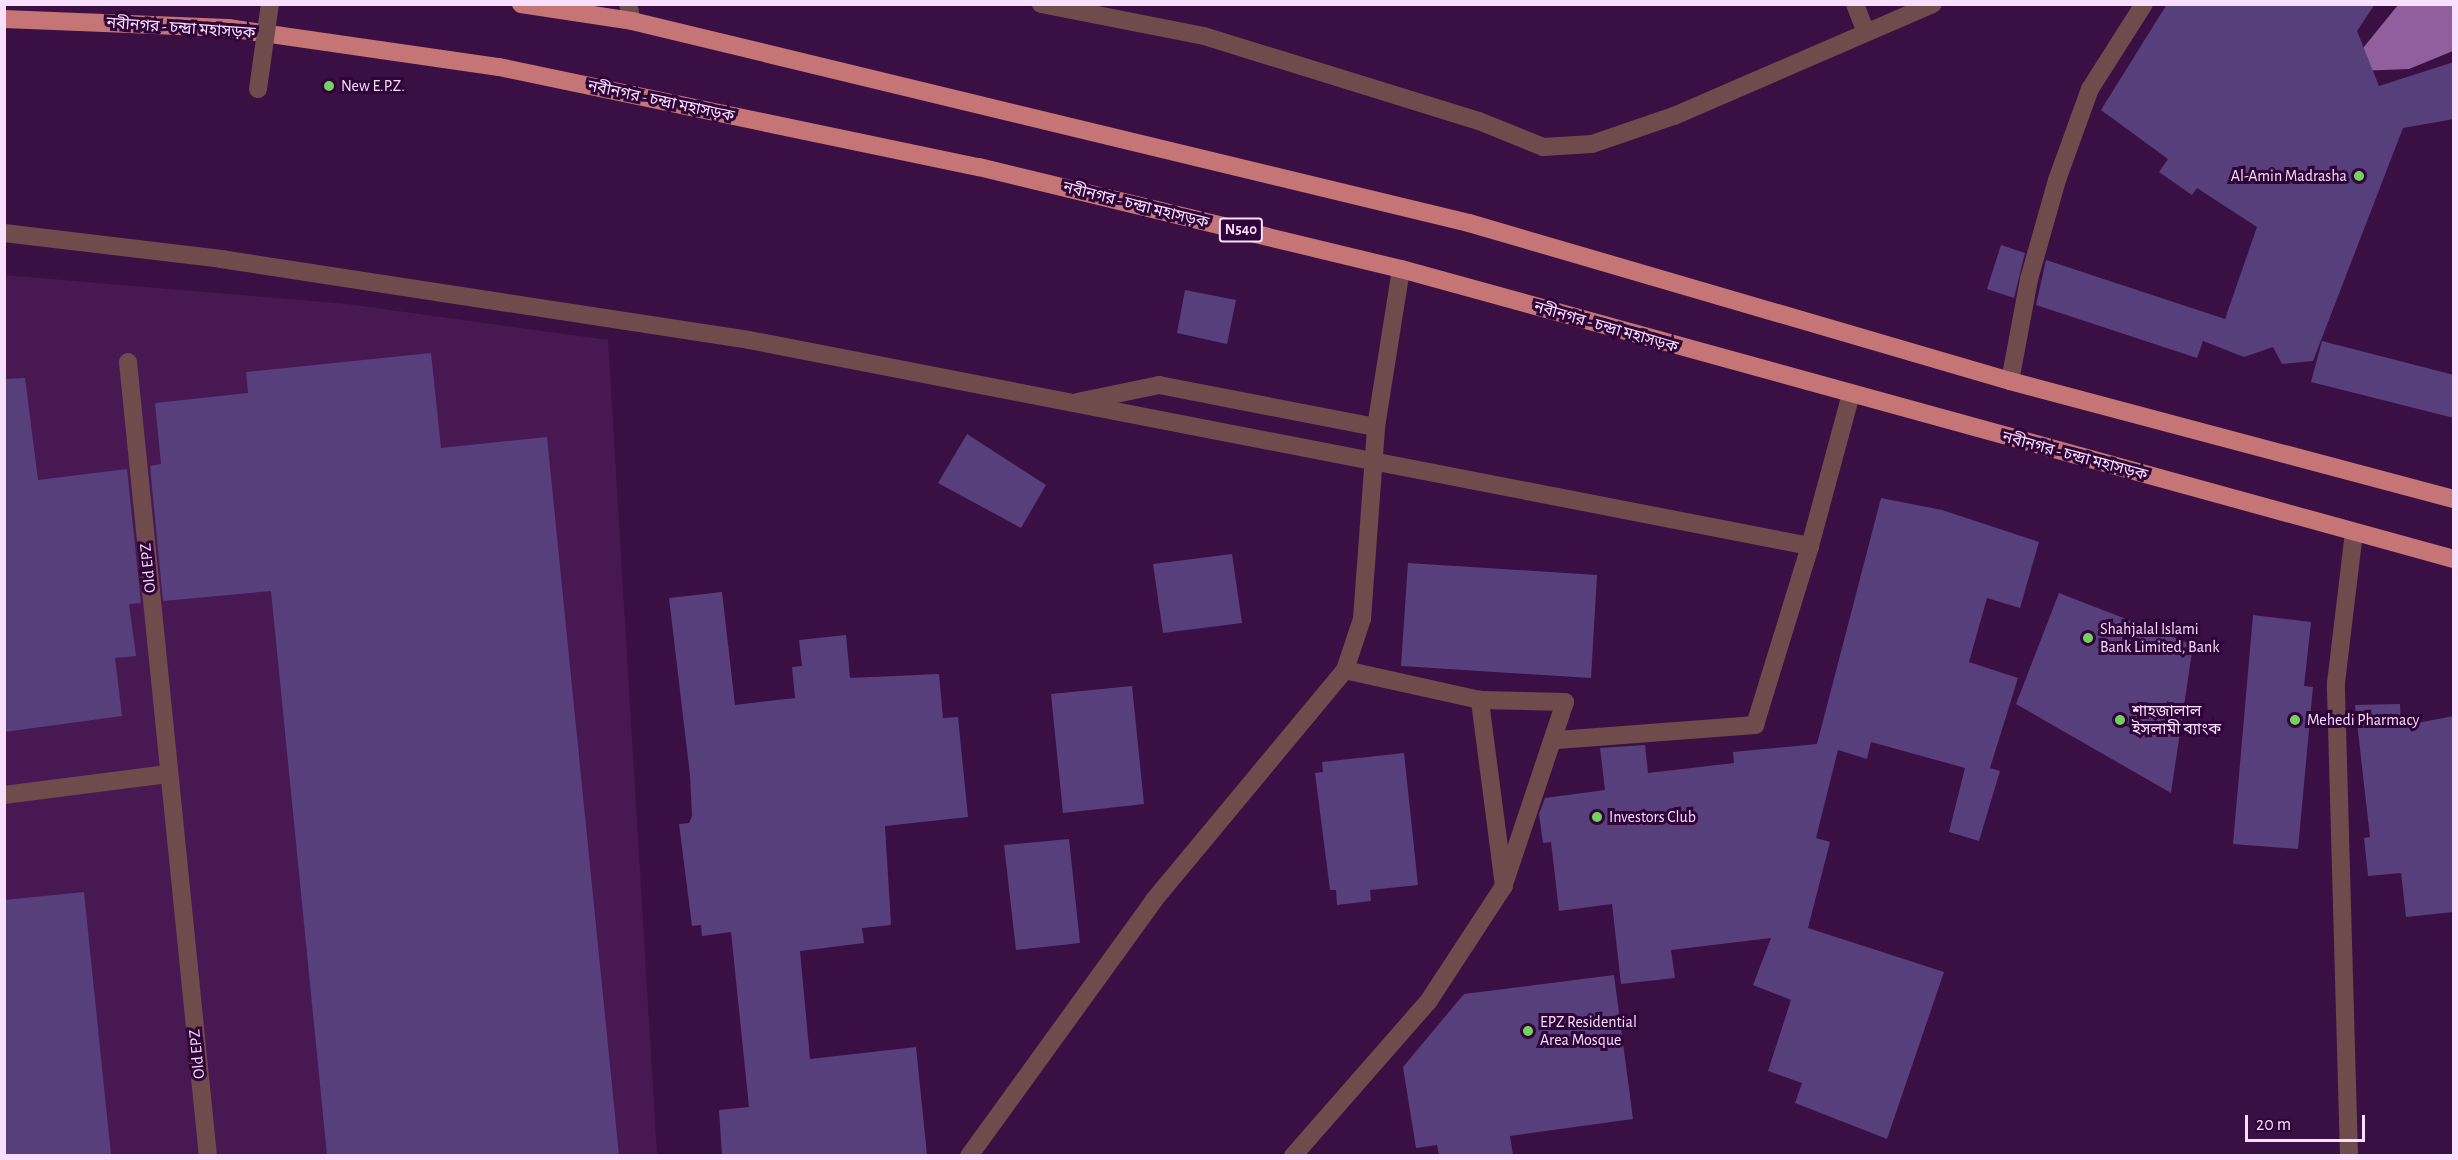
<!DOCTYPE html>
<meta charset="utf-8">
<style>
body{margin:0}
#map{position:relative;width:2458px;height:1160px;overflow:hidden;background:#3a0f43;font-family:"Alegreya Sans","Noto Sans Bengali",sans-serif}
div>[style]{position:absolute}
.built>*{inset:0;background:#481852}
.water>*{inset:0;background:#915f9d}
.building>*{inset:0;background:#573f7c}
.service>*{height:18px;margin:-9px;padding:0 9px;transform-origin:9px;border-radius:9px;background:#6f4b4b}
.minor>*{height:18px;margin:-9px;padding:0 9px;transform-origin:9px;border-radius:9px;background:#6f4b4b}
.trunk>*{height:18px;margin:-9px;padding:0 9px;transform-origin:9px;border-radius:9px;background:#c57575}
.pedestrian-bridge>*{height:18px;margin:-9px;padding:0 9px;transform-origin:9px;border-radius:9px;background:#6f4b4b}
.dots>*{width:16px;height:16px;translate:-50% -50%;box-sizing:border-box;border:3px solid #2f0438;border-radius:50%}
span{translate:-50% -50%;white-space:nowrap;text-align:center;line-height:1.15;-webkit-text-stroke:6px #2f0438;paint-order:stroke}
.shield-label span{padding:2px 4px;background:#2f0438;border:2px solid;border-radius:4px;-webkit-text-stroke-width:0}
.shield-label{font-size:15px;color:#f8dffe;font-weight:700}
.street-label{font-size:16px;color:#f8dffe}
.poi-label{font-size:16px;color:#f8dffe}
.left{translate:0 -50%;text-align:left}
.right{translate:-100% -50%;text-align:right}
.frame{position:absolute;inset:0;border:6px solid #f8dffe;pointer-events:none}
.scale{position:absolute;left:2245px;top:1115px;width:120px;height:27px;box-sizing:border-box;border:3px solid #f8dffe;border-top:0;padding-left:8px;font-size:18px;line-height:21px;white-space:nowrap;color:#f8dffe;-webkit-text-stroke:4px #2f0438;paint-order:stroke}
</style>
<div id="map">
<div class="built">
<div style="clip-path:polygon(4px 275px,347px 304px,608px 340px,657px 1155px,5px 1155px)"></div>
</div>
<div class="water">
<div style="clip-path:polygon(2398px 5px,2453px 5px,2453px 51px,2409px 69px,2357px 71px,2359px 53px)"></div>
</div>
<div class="building">
<div style="clip-path:polygon(2167px 4px,2375px 4px,2357px 31px,2379px 86px,2454px 62px,2454px 119px,2403px 128px,2313px 361px,2282px 364px,2273px 347px,2244px 357px,2203px 341px,2197px 358px,2036px 305px,2046px 260px,2225px 319px,2257px 227px,2197px 188px,2192px 195px,2159px 172px,2168px 159px,2101px 110px)"></div>
<div style="clip-path:polygon(2001px 245px,2025px 253px,2014px 298px,1987px 289px)"></div>
<div style="clip-path:polygon(1185px 290px,1236px 300px,1227px 344px,1177px 333px)"></div>
<div style="clip-path:polygon(2322px 341px,2454px 375px,2454px 418px,2311px 382px)"></div>
<div style="clip-path:polygon(431px 353px,441px 448px,547px 437px,619px 1155px,327px 1155px,271px 591px,163px 601px,150px 466px,161px 464px,155px 403px,248px 393px,246px 372px)"></div>
<div style="clip-path:polygon(25px 378px,38px 480px,127px 469px,141px 603px,129px 604px,136px 656px,115px 658px,122px 716px,4px 732px,4px 379px)"></div>
<div style="clip-path:polygon(967px 434px,1046px 485px,1021px 528px,938px 483px)"></div>
<div style="clip-path:polygon(1881px 498px,1942px 510px,2039px 542px,2020px 608px,1987px 598px,1969px 662px,2018px 678px,1990px 768px,2000px 771px,1979px 841px,1949px 832px,1965px 768px,1871px 742px,1867px 759px,1838px 750px,1816px 838px,1830px 842px,1808px 928px,1944px 972px,1887px 1139px,1795px 1103px,1802px 1083px,1768px 1071px,1791px 1000px,1753px 985px,1771px 938px,1671px 950px,1675px 978px,1621px 984px,1612px 904px,1559px 911px,1551px 842px,1543px 843px,1539px 814px,1545px 798px,1605px 790px,1600px 748px,1645px 745px,1648px 773px,1734px 763px,1733px 752px,1817px 744px)"></div>
<div style="clip-path:polygon(1232px 554px,1242px 623px,1163px 633px,1153px 564px)"></div>
<div style="clip-path:polygon(1408px 563px,1597px 575px,1591px 678px,1401px 666px)"></div>
<div style="clip-path:polygon(722px 592px,735px 705px,795px 698px,792px 667px,802px 666px,799px 640px,846px 635px,850px 678px,939px 674px,943px 718px,958px 717px,968px 817px,885px 826px,891px 925px,862px 928px,864px 943px,800px 951px,810px 1059px,916px 1047px,927px 1155px,722px 1155px,719px 1110px,749px 1107px,731px 932px,702px 936px,701px 925px,692px 926px,679px 824px,689px 823px,692px 816px,690px 775px,669px 598px)"></div>
<div style="clip-path:polygon(2059px 593px,2193px 645px,2171px 793px,2016px 704px)"></div>
<div style="clip-path:polygon(2253px 615px,2311px 622px,2304px 686px,2313px 687px,2298px 849px,2233px 844px)"></div>
<div style="clip-path:polygon(1132px 686px,1144px 804px,1063px 813px,1051px 694px)"></div>
<div style="clip-path:polygon(2400px 704px,2401px 726px,2454px 716px,2454px 912px,2406px 917px,2401px 873px,2368px 876px,2364px 838px,2370px 837px,2355px 705px)"></div>
<div style="clip-path:polygon(1404px 753px,1418px 885px,1370px 890px,1371px 901px,1337px 905px,1336px 890px,1330px 890px,1315px 773px,1323px 772px,1322px 762px)"></div>
<div style="clip-path:polygon(1069px 839px,1080px 943px,1016px 950px,1004px 845px)"></div>
<div style="clip-path:polygon(84px 892px,111px 1155px,4px 1155px,4px 900px)"></div>
<div style="clip-path:polygon(1614px 975px,1633px 1119px,1510px 1136px,1513px 1155px,1439px 1155px,1437px 1145px,1416px 1148px,1403px 1067px,1464px 994px)"></div>
</div>
<div class="service">
<div style="left:1855px;top:4px;width:30px;rotate:69deg"></div>
<div style="left:1479px;top:121px;width:69px;rotate:22.1deg"></div>
<div style="left:1543px;top:147px;width:49px;rotate:-3.5deg"></div>
<div style="left:1592px;top:144px;width:87px;rotate:-18.9deg"></div>
<div style="left:1674px;top:116px;width:282px;rotate:-23.4deg"></div>
<div style="left:128px;top:362px;width:798px;rotate:84.25deg"></div>
<div style="left:4px;top:795px;width:165px;rotate:-7.3deg"></div>
</div>
<div class="minor">
<div style="left:628px;top:4px;width:17px;rotate:77deg"></div>
<div style="left:1041px;top:4px;width:166px;rotate:11.1deg"></div>
<div style="left:1204px;top:36px;width:288px;rotate:17.2deg"></div>
<div style="left:4px;top:233px;width:219px;rotate:6.8deg"></div>
<div style="left:221px;top:259px;width:534px;rotate:8.72deg"></div>
<div style="left:749px;top:340px;width:1081px;rotate:10.99deg"></div>
<div style="left:1810px;top:546px;width:157px;rotate:-74.9deg"></div>
<div style="left:2010px;top:381px;width:104px;rotate:-79.4deg"></div>
<div style="left:2029px;top:279px;width:103px;rotate:-74.2deg"></div>
<div style="left:2057px;top:180px;width:97px;rotate:-70.1deg"></div>
<div style="left:2090px;top:89px;width:101px;rotate:-57.6deg"></div>
<div style="left:1077px;top:402px;width:84px;rotate:-11.7deg"></div>
<div style="left:1159px;top:385px;width:221px;rotate:11deg"></div>
<div style="left:1376px;top:427px;width:160px;rotate:-81deg"></div>
<div style="left:1480px;top:700px;width:85px;rotate:1.3deg"></div>
<div style="left:1565px;top:702px;width:189px;rotate:108.5deg"></div>
<div style="left:1557px;top:740px;width:199px;rotate:-4.3deg"></div>
<div style="left:1755px;top:725px;width:187px;rotate:-72.9deg"></div>
<div style="left:969px;top:1156px;width:316px;rotate:-54.1deg"></div>
<div style="left:1154px;top:900px;width:299px;rotate:-50.3deg"></div>
<div style="left:1345px;top:670px;width:54px;rotate:-71.6deg"></div>
<div style="left:1362px;top:619px;width:193px;rotate:-85.8deg"></div>
<div style="left:1293px;top:1156px;width:205px;rotate:-48.8deg"></div>
<div style="left:1428px;top:1002px;width:139px;rotate:-56.8deg"></div>
<div style="left:1504px;top:886px;width:188px;rotate:-97.4deg"></div>
<div style="left:1480px;top:700px;width:138px;rotate:-167.5deg"></div>
<div style="left:2349px;top:1156px;width:473px;rotate:-91.6deg"></div>
<div style="left:2336px;top:683px;width:151px;rotate:-83.2deg"></div>
</div>
<div class="trunk">
<div style="left:521px;top:4px;width:112px;rotate:8.7deg"></div>
<div style="left:632px;top:21px;width:861px;rotate:13.57deg"></div>
<div style="left:1469px;top:223px;width:564px;rotate:16.28deg"></div>
<div style="left:2010px;top:381px;width:459px;rotate:14.9deg"></div>
<div style="left:4px;top:19px;width:224px;rotate:2.3deg"></div>
<div style="left:228px;top:28px;width:274px;rotate:8.2deg"></div>
<div style="left:499px;top:67px;width:490px;rotate:11.8deg"></div>
<div style="left:979px;top:167px;width:434px;rotate:13.6deg"></div>
<div style="left:1401px;top:269px;width:1092px;rotate:15.4deg"></div>
</div>
<div class="pedestrian-bridge">
<div style="left:258px;top:89px;width:86px;rotate:-82deg"></div>
</div>
<div class="dots">
<div style="left:329px;top:86px;background:#72d25d"></div>
<div style="left:2359px;top:176px;background:#72d25d"></div>
<div style="left:2088px;top:638px;background:#72d25d"></div>
<div style="left:2120px;top:720px;background:#72d25d"></div>
<div style="left:2295px;top:720px;background:#72d25d"></div>
<div style="left:1597px;top:817px;background:#72d25d"></div>
<div style="left:1528px;top:1031px;background:#72d25d"></div>
</div>
<div class="shield-label">
<span style="left:1241px;top:230px">N540</span>
</div>
<div class="street-label">
<span style="left:181px;top:28px;rotate:4deg">নবীনগর - চন্দ্রা মহাসড়ক</span>
<span style="left:661px;top:101px;rotate:12deg">নবীনগর - চন্দ্রা মহাসড়ক</span>
<span style="left:1136px;top:205px;rotate:14deg">নবীনগর - চন্দ্রা মহাসড়ক</span>
<span style="left:1606px;top:327px;rotate:16deg">নবীনগর - চন্দ্রা মহাসড়ক</span>
<span style="left:2075px;top:456px;rotate:15deg">নবীনগর - চন্দ্রা মহাসড়ক</span>
<span style="left:148px;top:568px;rotate:-96deg">Old EPZ</span>
<span style="left:197px;top:1054px;rotate:-96deg">Old EPZ</span>
</div>
<div class="poi-label">
<span class="left" style="left:341px;top:86px">New E.P.Z.</span>
<span class="right" style="left:2347px;top:176px">Al-Amin Madrasha</span>
<span class="left" style="left:2100px;top:638px">Shahjalal Islami<br>Bank Limited, Bank</span>
<span class="left" style="left:2132px;top:720px">শাহজালাল<br>ইসলামী ব্যাংক</span>
<span class="left" style="left:2307px;top:720px">Mehedi Pharmacy</span>
<span class="left" style="left:1609px;top:817px">Investors Club</span>
<span class="left" style="left:1540px;top:1031px">EPZ Residential<br>Area Mosque</span>
</div>
<div class="frame"></div>
<div class="scale">20 m</div>
</div>
